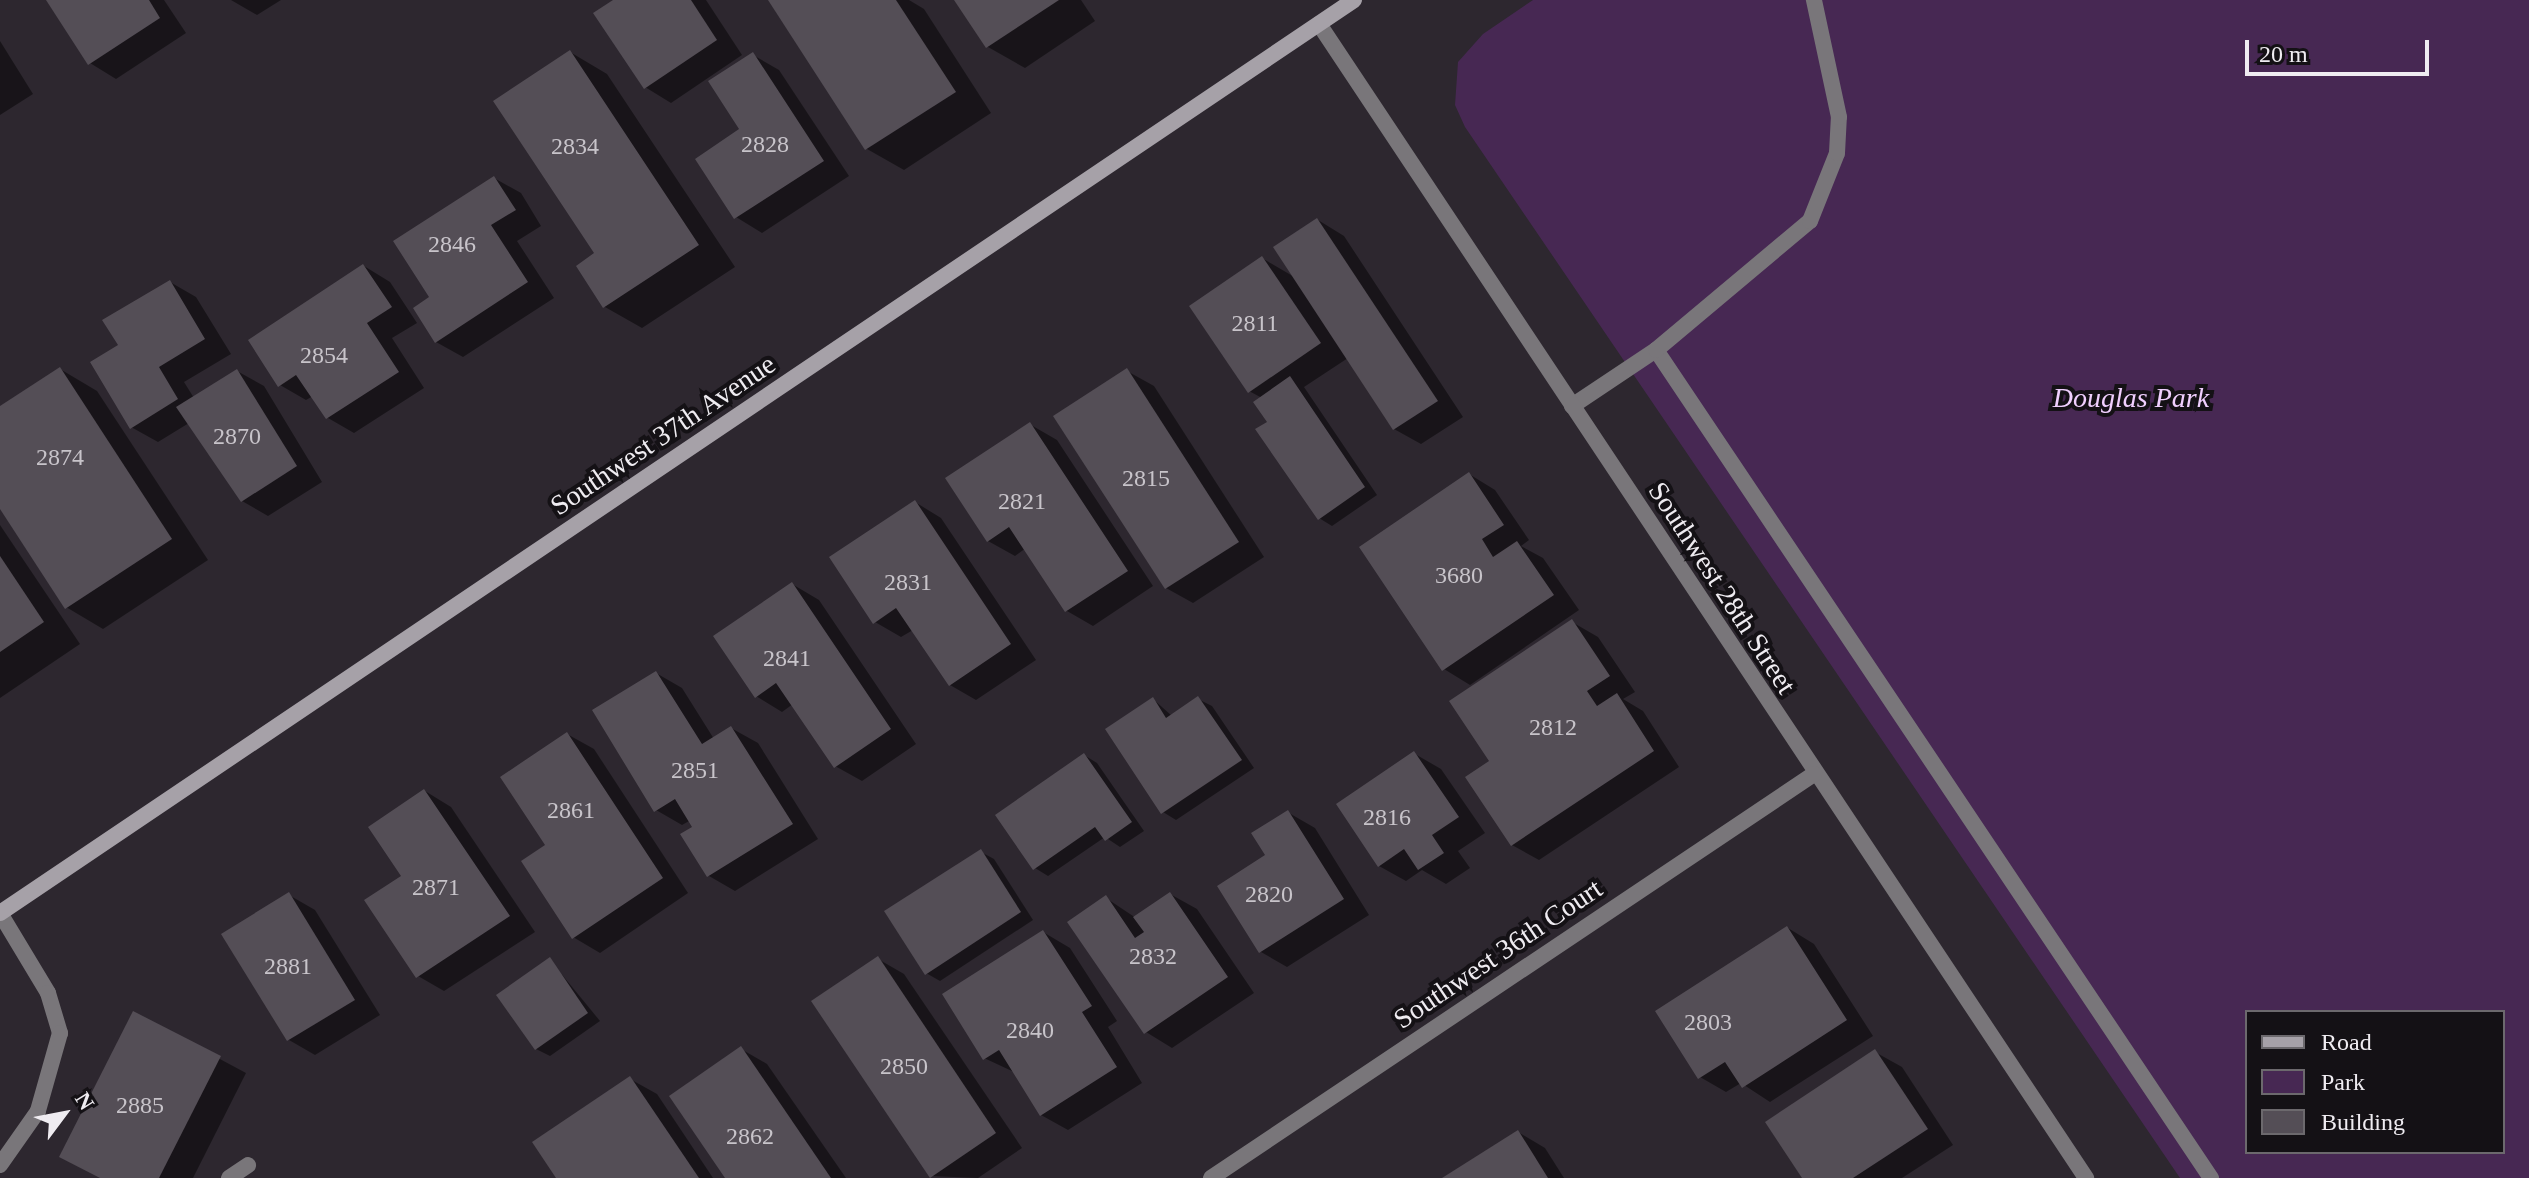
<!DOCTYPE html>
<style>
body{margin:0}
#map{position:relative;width:2529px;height:1178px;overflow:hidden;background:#2d272f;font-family:"Times New Roman",serif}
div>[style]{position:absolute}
.green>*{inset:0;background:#472853}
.shadow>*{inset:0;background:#0007}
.building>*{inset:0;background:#544e56}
.lane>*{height:16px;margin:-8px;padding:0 8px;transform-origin:8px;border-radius:8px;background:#79767a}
.street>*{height:16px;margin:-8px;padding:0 8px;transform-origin:8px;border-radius:8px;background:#79767a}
.secondary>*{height:16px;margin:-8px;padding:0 8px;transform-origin:8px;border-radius:8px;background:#a6a1a8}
span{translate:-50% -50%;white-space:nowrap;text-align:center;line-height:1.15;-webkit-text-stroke:8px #141115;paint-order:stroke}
.number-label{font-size:24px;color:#c8c4ca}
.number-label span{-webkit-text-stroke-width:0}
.park-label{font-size:28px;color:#f0cffe;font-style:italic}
.street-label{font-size:28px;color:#efecf1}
.legend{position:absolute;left:2245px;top:1010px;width:260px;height:144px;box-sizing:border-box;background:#141115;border:2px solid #6c696d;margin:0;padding:10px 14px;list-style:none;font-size:24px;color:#efecf1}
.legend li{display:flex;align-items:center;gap:16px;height:40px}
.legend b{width:40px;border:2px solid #6c696d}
.north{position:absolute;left:24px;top:1074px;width:80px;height:80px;-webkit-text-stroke:6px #141115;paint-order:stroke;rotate:58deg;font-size:22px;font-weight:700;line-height:32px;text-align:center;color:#efecf1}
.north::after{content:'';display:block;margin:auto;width:28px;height:36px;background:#efecf1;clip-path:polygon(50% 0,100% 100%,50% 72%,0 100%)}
.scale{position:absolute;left:2245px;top:40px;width:184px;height:36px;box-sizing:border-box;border:4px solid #efecf1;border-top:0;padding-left:10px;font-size:24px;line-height:28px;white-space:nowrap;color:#efecf1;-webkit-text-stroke:6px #141115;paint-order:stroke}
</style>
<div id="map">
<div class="green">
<div style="clip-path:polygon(evenodd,1533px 0,2529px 0,2529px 1178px,2180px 1178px,1465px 127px,1455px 105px,1458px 62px,1483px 34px,1533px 0,2247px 1012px,2503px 1012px,2503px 1152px,2247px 1152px,2247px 1012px)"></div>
</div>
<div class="shadow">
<div style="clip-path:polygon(49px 0,164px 0,186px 33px,116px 79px,90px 63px)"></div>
<div style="clip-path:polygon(231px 0,281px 0,257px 15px)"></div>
<div style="clip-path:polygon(616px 0,706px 0,742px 55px,671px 103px,645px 87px)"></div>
<div style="clip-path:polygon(772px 0,909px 0,924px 9px,991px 113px,904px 170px,867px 149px)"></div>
<div style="clip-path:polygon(956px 0,1081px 0,1095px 21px,1025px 68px,988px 47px)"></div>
<div style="clip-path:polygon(0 41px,33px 94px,0 115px)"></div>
<div style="clip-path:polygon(570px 52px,607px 74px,735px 267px,642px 328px,605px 307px,578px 266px,597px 254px)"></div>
<div style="clip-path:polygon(753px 55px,779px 70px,849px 176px,762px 233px,736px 217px)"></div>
<div style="clip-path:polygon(494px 178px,521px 193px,541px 226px,517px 241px,554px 298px,463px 357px,436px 342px,432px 297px)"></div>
<div style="clip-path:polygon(1318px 220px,1344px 236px,1463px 417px,1421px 444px,1394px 429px,1348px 358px,1304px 387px,1377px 495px,1332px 526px,1319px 518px,1262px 398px,1249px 391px,1262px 258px,1296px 278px)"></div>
<div style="clip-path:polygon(364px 266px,390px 282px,417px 323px,392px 338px,424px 388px,354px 433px,328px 418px,313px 396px,306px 400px,280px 385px)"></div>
<div style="clip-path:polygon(170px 282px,196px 297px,231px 354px,184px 382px,194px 398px,237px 371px,264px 386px,322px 482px,268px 516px,242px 501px,189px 423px,158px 442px,131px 427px,121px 346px)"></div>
<div style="clip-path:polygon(60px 369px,97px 391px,208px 560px,103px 629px,66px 607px,0 506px,0 408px)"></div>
<div style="clip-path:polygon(1127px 371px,1154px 386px,1264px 557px,1193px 603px,1166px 588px)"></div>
<div style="clip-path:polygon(1031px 425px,1057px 440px,1153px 586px,1093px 626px,1067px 611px,1026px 548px,1015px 556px,988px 541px)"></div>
<div style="clip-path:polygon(1469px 474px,1495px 490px,1529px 540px,1521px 546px,1543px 558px,1579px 610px,1470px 685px,1444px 669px)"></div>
<div style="clip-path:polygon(915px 502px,941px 518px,1036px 660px,976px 700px,950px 685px,913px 630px,901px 637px,875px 622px)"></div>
<div style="clip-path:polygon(0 525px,80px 644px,0 698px)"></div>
<div style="clip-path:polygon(792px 584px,819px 600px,916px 744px,862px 781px,835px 766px,793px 704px,782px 712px,756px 696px)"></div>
<div style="clip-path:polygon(1572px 622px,1598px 637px,1635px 692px,1623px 699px,1643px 711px,1679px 767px,1539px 860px,1512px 845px,1492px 762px)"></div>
<div style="clip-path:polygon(656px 673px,682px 688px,714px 739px,731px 728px,758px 743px,818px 839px,735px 891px,709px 876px,691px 820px,682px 825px,656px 810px)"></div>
<div style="clip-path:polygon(1153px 699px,1172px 716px,1198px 699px,1212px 706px,1254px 768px,1176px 820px,1163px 812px)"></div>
<div style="clip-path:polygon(567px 734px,594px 749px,688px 893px,600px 953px,573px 937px,547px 846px)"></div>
<div style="clip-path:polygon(1415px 754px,1441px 769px,1485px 833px,1458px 851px,1470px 868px,1446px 884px,1422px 870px,1406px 881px,1379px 866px)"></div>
<div style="clip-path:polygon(1084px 755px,1097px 763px,1144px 831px,1120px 847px,1105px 837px,1048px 876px,1035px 868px)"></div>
<div style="clip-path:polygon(425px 791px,451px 807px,535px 932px,444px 991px,418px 976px,403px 876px)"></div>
<div style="clip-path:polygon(1289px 813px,1315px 828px,1369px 915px,1287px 967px,1261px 952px,1220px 887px,1268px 856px)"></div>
<div style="clip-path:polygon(981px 852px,994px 859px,1033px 920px,940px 981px,926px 973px)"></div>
<div style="clip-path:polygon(1170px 894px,1197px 909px,1254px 993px,1172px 1048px,1146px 1032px,1106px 898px,1136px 918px)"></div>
<div style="clip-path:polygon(289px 895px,315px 910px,380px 1015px,315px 1055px,289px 1040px)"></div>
<div style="clip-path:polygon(1788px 928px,1814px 944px,1873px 1036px,1770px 1102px,1741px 1083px,1726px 1092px,1700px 1077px)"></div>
<div style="clip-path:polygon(1043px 932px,1070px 948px,1117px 1021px,1108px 1027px,1142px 1083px,1068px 1130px,1041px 1115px,1014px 1072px,984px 1058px)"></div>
<div style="clip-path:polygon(878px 959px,904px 974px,1022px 1148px,978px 1178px,931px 1176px)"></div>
<div style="clip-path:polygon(550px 960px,600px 1021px,550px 1056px,536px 1049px)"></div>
<div style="clip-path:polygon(134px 1013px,246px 1073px,193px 1178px,101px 1178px)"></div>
<div style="clip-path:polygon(741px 1049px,767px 1064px,846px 1178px,728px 1178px)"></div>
<div style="clip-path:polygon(1875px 1052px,1902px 1067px,1953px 1145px,1902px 1178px,1804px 1178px)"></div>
<div style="clip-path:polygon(630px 1079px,657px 1094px,713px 1178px,559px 1178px)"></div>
<div style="clip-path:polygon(1518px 1132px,1545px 1148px,1564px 1178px,1445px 1178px)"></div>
</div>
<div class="building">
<div style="clip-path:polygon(46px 0,149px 0,160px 18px,88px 65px)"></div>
<div style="clip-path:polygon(613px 0,691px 0,717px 40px,644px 89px,593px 13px)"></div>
<div style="clip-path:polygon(768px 0,896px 0,956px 92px,865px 150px)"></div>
<div style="clip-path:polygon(954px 0,1059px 0,986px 48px)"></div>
<div style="clip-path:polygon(570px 50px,699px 245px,603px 308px,576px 266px,594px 253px,493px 101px)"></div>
<div style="clip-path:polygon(753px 52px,824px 161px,734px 219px,695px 159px,739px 129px,708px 81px)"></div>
<div style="clip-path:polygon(494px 176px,516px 210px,491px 225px,528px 282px,435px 343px,413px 308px,429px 297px,393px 241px)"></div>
<div style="clip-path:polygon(1317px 218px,1438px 401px,1393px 430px,1273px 247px)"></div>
<div style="clip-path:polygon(1262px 256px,1321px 343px,1248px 393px,1189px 306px)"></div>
<div style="clip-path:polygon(363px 264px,392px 307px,367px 323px,399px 372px,326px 419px,296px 375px,278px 387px,248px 340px)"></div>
<div style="clip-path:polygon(170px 280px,205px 339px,159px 367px,178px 399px,130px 429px,90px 362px,118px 345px,102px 320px)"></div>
<div style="clip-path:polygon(60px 367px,172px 539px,65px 609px,0 509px,0 406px)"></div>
<div style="clip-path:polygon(1127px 368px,1239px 542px,1165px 589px,1053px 416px)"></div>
<div style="clip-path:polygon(237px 369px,297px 466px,241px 502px,176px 407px)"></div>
<div style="clip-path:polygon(1290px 376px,1365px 487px,1318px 520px,1255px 429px,1267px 422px,1253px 402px)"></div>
<div style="clip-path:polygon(1030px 422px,1128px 571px,1065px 612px,1009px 527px,987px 542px,945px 478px)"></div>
<div style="clip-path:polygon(1469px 472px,1504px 525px,1482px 539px,1493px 557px,1517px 541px,1554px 595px,1442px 671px,1359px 547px)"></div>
<div style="clip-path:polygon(915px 500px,1011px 644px,949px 686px,896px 608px,873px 624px,829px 557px)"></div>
<div style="clip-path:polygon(0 556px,44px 622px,0 652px)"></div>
<div style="clip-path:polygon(792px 582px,891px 729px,834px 768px,776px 683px,755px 698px,713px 636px)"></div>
<div style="clip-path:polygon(1572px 619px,1610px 676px,1587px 691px,1597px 706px,1617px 693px,1654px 751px,1511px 846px,1465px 777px,1489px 761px,1449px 701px)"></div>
<div style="clip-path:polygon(656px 671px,702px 744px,731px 726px,793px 824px,707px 877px,680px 834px,692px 827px,675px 799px,654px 812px,592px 710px)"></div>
<div style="clip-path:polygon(1198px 696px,1242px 760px,1161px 814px,1105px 729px,1153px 697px,1166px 718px)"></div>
<div style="clip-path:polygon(567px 732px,663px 878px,572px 939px,521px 861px,545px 845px,500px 777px)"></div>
<div style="clip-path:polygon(1414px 751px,1459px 817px,1432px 835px,1444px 853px,1418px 870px,1404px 849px,1378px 867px,1336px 804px)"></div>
<div style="clip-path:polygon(1084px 753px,1132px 822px,1105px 841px,1095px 827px,1033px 870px,995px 815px)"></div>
<div style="clip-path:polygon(424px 789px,510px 916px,416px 978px,364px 900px,401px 876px,368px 827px)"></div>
<div style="clip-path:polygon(1288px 810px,1344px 899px,1259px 953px,1217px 886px,1265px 855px,1251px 833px)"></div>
<div style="clip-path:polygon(981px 849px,1021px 912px,925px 975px,884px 911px)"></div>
<div style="clip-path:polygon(289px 892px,355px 1000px,287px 1041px,221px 934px)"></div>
<div style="clip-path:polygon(1170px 892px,1228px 977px,1144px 1034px,1067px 922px,1106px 895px,1135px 938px,1144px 932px,1133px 917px)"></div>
<div style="clip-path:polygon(1787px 926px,1847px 1020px,1742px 1088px,1725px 1062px,1698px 1079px,1655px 1011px)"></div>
<div style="clip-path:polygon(1043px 930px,1092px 1006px,1082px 1012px,1117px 1067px,1040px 1116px,999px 1050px,983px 1060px,942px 994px)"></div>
<div style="clip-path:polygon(878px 956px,996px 1133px,930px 1178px,811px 1001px)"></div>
<div style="clip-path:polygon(550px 957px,588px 1013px,535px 1050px,496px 995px)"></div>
<div style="clip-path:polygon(133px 1011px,221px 1056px,159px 1178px,100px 1178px,59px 1157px)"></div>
<div style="clip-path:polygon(741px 1046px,831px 1178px,725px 1178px,669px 1096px)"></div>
<div style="clip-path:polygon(1875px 1049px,1928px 1129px,1853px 1178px,1802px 1178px,1765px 1122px)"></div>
<div style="clip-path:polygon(630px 1076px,699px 1178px,556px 1178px,532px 1142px)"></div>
<div style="clip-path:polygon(1518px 1130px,1548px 1178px,1442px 1178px)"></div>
</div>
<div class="lane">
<div style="left:1656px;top:350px;width:997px;rotate:56.17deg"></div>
<div style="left:1572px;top:406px;width:101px;rotate:-33.7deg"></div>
<div style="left:1656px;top:350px;width:201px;rotate:-40deg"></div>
<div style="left:1810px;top:221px;width:73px;rotate:-68.3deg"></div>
<div style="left:1837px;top:153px;width:36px;rotate:-87deg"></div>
<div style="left:1839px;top:117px;width:120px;rotate:-102.1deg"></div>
<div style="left:0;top:913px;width:93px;rotate:59deg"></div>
<div style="left:48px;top:993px;width:42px;rotate:73.3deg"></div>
<div style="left:60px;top:1033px;width:81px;rotate:105.8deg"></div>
<div style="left:38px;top:1111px;width:66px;rotate:125.1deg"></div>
<div style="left:229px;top:1178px;width:23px;rotate:-34deg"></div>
</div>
<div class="street">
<div style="left:1319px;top:24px;width:1386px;rotate:56.39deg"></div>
<div style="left:1211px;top:1178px;width:726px;rotate:-33.82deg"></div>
</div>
<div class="secondary">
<div style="left:0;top:913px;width:1633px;rotate:-33.99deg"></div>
</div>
<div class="number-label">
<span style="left:765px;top:145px">2828</span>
<span style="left:575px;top:147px">2834</span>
<span style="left:452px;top:245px">2846</span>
<span style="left:1255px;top:324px">2811</span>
<span style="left:324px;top:356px">2854</span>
<span style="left:237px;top:437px">2870</span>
<span style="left:60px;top:458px">2874</span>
<span style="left:1146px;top:479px">2815</span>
<span style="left:1022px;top:502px">2821</span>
<span style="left:1459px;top:576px">3680</span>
<span style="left:908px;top:583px">2831</span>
<span style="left:787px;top:659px">2841</span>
<span style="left:1553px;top:728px">2812</span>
<span style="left:695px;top:771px">2851</span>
<span style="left:571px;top:811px">2861</span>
<span style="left:1387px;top:818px">2816</span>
<span style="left:436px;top:888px">2871</span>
<span style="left:1269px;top:895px">2820</span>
<span style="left:1153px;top:957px">2832</span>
<span style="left:288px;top:967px">2881</span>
<span style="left:1708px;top:1023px">2803</span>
<span style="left:1030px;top:1031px">2840</span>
<span style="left:904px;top:1067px">2850</span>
<span style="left:140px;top:1106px">2885</span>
<span style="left:750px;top:1137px">2862</span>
</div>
<div class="park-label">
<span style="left:2131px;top:398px">Douglas Park</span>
</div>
<div class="street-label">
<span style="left:663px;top:435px;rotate:-34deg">Southwest 37th Avenue</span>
<span style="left:1722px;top:588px;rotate:57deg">Southwest 28th Street</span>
<span style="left:1498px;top:954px;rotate:-34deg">Southwest 36th Court</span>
</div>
<ul class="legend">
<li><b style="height:10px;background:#a6a1a8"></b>Road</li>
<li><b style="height:22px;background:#472853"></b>Park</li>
<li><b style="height:22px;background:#544e56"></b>Building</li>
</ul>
<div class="north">N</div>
<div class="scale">20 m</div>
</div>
